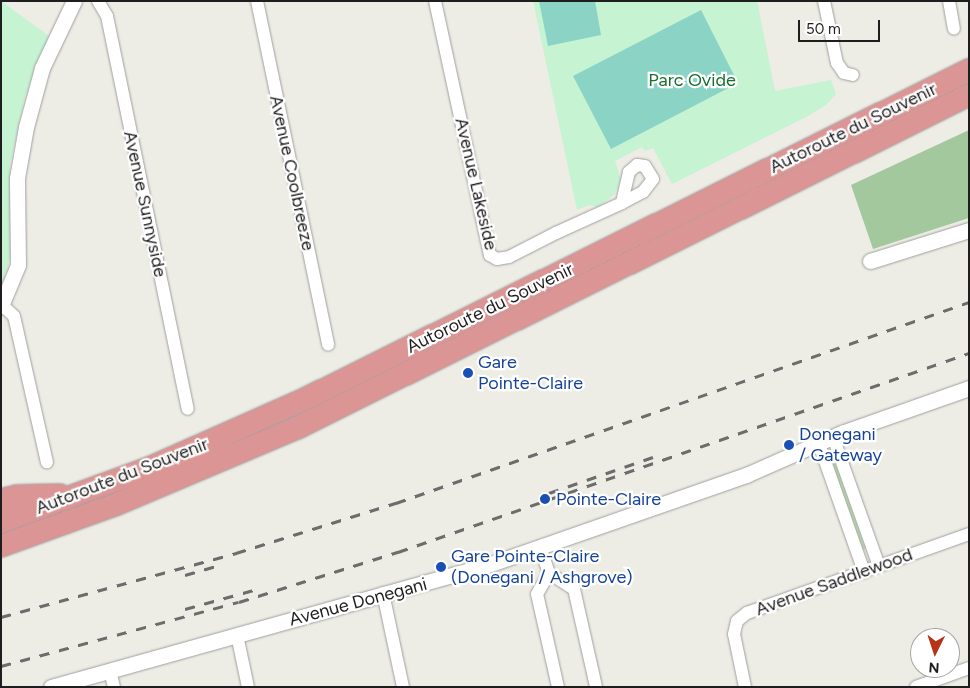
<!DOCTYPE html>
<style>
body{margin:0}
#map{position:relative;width:970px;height:688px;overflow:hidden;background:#edece5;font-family:Figtree,sans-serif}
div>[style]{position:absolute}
.grass>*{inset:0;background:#bfe2b0}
.forest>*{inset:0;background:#a3c89e}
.park>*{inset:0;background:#c6f3d2}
.pitch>*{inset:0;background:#8bd4c5}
.roads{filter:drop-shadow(0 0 1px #9f9f9f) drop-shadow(0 0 1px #9f9f9f)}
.minor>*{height:12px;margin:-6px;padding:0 6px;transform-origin:6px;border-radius:6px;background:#fff}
.tertiary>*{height:15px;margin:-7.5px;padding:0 7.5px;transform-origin:7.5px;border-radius:7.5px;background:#fff}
.motorway>*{height:22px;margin:-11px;padding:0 11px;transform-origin:11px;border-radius:11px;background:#dc9595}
.rail>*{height:3px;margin-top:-1.5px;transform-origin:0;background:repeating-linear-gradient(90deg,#6c6c6c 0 10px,transparent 0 20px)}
.dots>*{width:14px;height:14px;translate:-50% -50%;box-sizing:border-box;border:2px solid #fff;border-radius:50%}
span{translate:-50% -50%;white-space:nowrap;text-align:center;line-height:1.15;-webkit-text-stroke:4.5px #fff;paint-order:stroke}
.park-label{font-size:18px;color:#186f2f}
.street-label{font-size:18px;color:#1e1e1e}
.transit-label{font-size:18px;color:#164399}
.left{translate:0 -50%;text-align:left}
.frame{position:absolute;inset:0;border:2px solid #1e1e1e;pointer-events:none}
.north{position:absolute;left:910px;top:628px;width:50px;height:50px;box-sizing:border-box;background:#fff;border:1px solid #a5a5a5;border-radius:50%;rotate:184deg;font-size:14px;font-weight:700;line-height:20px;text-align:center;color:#1e1e1e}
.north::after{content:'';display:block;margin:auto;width:18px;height:22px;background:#b53417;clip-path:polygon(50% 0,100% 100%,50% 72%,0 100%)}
.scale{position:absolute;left:798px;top:20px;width:82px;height:22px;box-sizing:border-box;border:2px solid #1e1e1e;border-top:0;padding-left:6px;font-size:15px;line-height:18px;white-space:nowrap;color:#1e1e1e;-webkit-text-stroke:4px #fff;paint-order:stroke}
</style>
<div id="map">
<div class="grass">
<div style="clip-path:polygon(835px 461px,866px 549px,862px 550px,831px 463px)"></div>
</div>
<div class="forest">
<div style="clip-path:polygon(969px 130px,969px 218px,873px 249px,851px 185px)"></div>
</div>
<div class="park">
<div style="clip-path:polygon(1px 1px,49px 36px,25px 96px,10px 164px,11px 255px,1px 289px)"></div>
<div style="clip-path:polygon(533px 1px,757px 1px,775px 91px,831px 80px,836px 94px,826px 105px,808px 116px,672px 184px,653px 148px,645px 151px,642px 147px,615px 161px,621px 180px,614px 195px,598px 207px,589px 205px,577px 210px)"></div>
</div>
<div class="pitch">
<div style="clip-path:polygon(539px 1px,595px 1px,601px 35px,548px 46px)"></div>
<div style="clip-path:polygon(701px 10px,738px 83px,611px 149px,573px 76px)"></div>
</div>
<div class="roads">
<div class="minor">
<div style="left:98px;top:1px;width:17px;rotate:59deg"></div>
<div style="left:107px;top:16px;width:401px;rotate:78.4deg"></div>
<div style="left:257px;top:1px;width:351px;rotate:78.3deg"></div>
<div style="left:435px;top:1px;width:260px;rotate:77.8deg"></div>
<div style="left:490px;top:255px;width:8px;rotate:30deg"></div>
<div style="left:497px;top:259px;width:12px;rotate:-9deg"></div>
<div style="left:509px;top:257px;width:53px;rotate:-27.1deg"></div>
<div style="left:556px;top:233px;width:72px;rotate:-24.4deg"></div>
<div style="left:622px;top:203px;width:24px;rotate:-28deg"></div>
<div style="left:643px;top:192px;width:16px;rotate:-52deg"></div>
<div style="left:653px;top:179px;width:15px;rotate:-122deg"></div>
<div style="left:645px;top:166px;width:8px;rotate:-173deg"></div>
<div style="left:637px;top:165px;width:11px;rotate:139deg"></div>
<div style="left:629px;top:172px;width:32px;rotate:103deg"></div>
<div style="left:824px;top:1px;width:63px;rotate:78.2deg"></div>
<div style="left:837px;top:63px;width:12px;rotate:55deg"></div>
<div style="left:844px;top:73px;width:9px;rotate:13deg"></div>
<div style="left:949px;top:1px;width:28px;rotate:80deg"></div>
<div style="left:2px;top:305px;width:16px;rotate:43deg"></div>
<div style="left:14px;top:316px;width:150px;rotate:77.3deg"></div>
<div style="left:833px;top:437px;width:137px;rotate:70.4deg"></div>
<div style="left:819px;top:444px;width:136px;rotate:70.6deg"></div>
<div style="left:540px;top:547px;width:28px;rotate:71deg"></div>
<div style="left:383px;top:593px;width:96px;rotate:78deg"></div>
<div style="left:237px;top:635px;width:53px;rotate:78.1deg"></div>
<div style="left:110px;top:671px;width:16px;rotate:76deg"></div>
<div style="left:558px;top:687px;width:95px;rotate:-102.7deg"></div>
<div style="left:537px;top:594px;width:24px;rotate:-60deg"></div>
<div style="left:549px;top:573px;width:30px;rotate:33deg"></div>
<div style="left:574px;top:589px;width:100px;rotate:77.3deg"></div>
<div style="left:745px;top:687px;width:54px;rotate:-101.7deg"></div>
<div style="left:734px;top:634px;width:13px;rotate:-77deg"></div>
<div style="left:737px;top:621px;width:13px;rotate:-39deg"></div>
<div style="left:747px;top:613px;width:236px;rotate:-19.6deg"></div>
<div style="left:916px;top:687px;width:56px;rotate:-19.7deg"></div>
</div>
<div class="tertiary">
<div style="left:870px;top:261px;width:104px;rotate:-17.4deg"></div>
<div style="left:1px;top:306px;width:44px;rotate:-67.5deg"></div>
<div style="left:18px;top:265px;width:87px;rotate:-90.7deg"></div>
<div style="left:17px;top:178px;width:52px;rotate:-80deg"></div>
<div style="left:26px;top:127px;width:61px;rotate:-74.8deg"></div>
<div style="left:42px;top:68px;width:74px;rotate:-64.5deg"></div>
<div style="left:51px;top:687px;width:447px;rotate:-15.6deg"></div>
<div style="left:482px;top:567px;width:280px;rotate:-19.2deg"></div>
<div style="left:746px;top:475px;width:107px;rotate:-23.7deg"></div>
<div style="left:844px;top:432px;width:133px;rotate:-19.4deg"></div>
</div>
<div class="motorway">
<div style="left:1px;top:500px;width:16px;rotate:-14deg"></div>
<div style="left:17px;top:496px;width:43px;rotate:-1.3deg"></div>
<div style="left:1px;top:522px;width:158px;rotate:-20deg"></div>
<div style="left:149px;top:468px;width:173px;rotate:-23.9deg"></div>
<div style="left:307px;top:398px;width:739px;rotate:-26.36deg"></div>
<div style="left:1px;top:546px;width:123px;rotate:-19.9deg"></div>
<div style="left:117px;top:504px;width:198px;rotate:-22.9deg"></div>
<div style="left:299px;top:427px;width:748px;rotate:-26.36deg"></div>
</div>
</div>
<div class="rail">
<div style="left:549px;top:493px;width:110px;rotate:-19.1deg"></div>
<div style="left:185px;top:575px;width:37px;rotate:-16deg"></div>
<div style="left:185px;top:609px;width:75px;rotate:-15.5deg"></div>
<div style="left:1px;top:617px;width:244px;rotate:-15.2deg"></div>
<div style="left:236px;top:553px;width:168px;rotate:-17.4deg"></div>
<div style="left:396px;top:503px;width:607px;rotate:-19.33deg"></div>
<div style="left:1px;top:666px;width:246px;rotate:-15.1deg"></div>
<div style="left:239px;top:602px;width:167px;rotate:-17.5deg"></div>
<div style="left:398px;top:552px;width:605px;rotate:-19.21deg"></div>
</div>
<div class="dots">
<div style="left:468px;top:373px;background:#1a4fb4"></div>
<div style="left:789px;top:445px;background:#1a4fb4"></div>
<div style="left:545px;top:499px;background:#1a4fb4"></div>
<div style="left:441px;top:567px;background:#1a4fb4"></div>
</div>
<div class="park-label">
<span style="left:692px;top:80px">Parc Ovide</span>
</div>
<div class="street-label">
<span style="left:853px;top:128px;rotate:-26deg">Autoroute du Souvenir</span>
<span style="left:292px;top:173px;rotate:78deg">Avenue Coolbreeze</span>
<span style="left:476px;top:184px;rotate:77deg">Avenue Lakeside</span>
<span style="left:145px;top:204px;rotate:78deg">Avenue Sunnyside</span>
<span style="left:490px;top:308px;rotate:-26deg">Autoroute du Souvenir</span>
<span style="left:122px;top:476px;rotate:-21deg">Autoroute du Souvenir</span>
<span style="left:834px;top:582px;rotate:-20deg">Avenue Saddlewood</span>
<span style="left:358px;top:602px;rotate:-15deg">Avenue Donegani</span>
</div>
<div class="transit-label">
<span class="left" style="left:478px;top:373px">Gare<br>Pointe-Claire</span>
<span class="left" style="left:799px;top:445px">Donegani<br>/ Gateway</span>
<span class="left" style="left:556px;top:499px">Pointe-Claire</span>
<span class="left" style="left:451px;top:567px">Gare Pointe-Claire<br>(Donegani / Ashgrove)</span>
</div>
<div class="frame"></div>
<div class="north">N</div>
<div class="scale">50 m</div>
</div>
